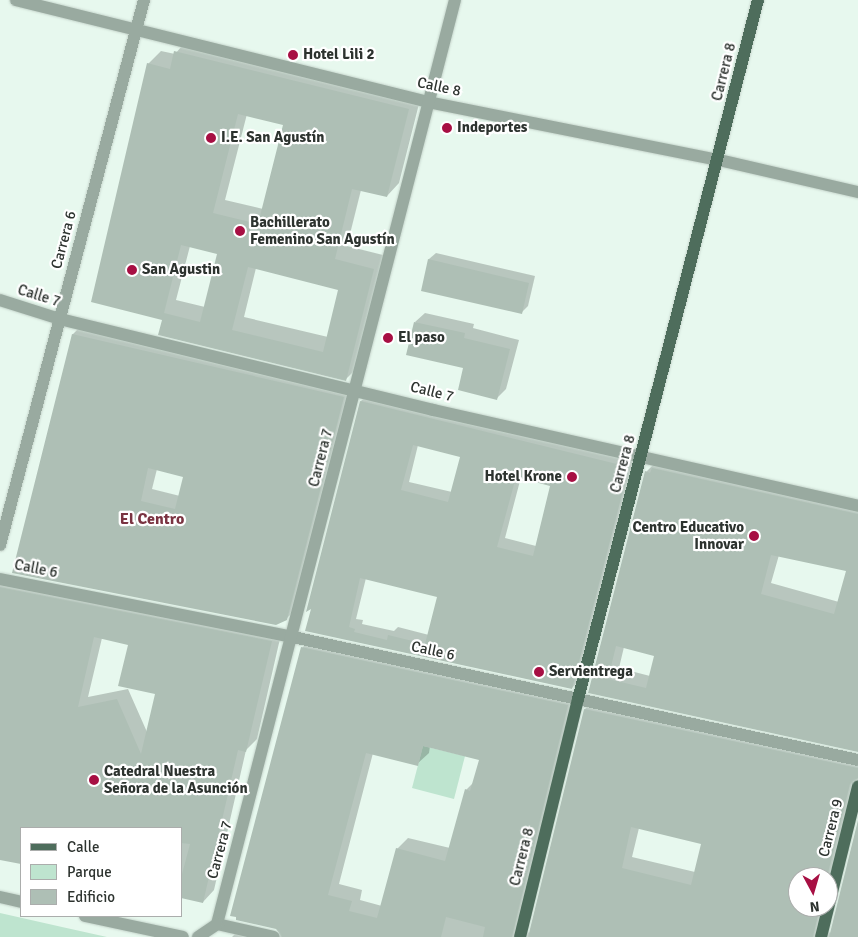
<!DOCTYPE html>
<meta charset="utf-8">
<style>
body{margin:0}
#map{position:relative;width:858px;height:937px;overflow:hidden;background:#e7f8ee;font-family:Signika,sans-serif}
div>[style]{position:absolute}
.green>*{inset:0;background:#bee4cf}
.shadow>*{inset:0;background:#0003}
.building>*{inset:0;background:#aebfb5}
.roads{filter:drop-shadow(0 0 1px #c6d5cc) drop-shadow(0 0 1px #c6d5cc)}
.minor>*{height:12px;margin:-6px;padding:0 6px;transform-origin:6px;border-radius:6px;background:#99aaa0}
.major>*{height:12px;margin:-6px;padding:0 6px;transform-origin:6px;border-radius:6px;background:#4e6d5c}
.dots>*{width:14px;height:14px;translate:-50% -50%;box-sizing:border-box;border:2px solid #fff;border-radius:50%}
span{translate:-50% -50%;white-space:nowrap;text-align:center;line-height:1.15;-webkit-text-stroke:4.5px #fff;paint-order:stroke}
.poi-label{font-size:15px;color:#2d332f;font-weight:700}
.left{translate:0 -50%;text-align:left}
.right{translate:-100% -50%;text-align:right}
.street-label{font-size:15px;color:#2d332f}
.neighbourhood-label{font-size:16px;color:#7a3341;font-weight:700}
.legend{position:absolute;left:20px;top:827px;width:162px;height:90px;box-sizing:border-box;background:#fff;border:1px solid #abadac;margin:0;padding:6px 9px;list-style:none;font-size:15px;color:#2d332f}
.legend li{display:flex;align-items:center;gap:10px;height:25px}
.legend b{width:25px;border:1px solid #abadac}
.north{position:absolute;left:788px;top:867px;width:50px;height:50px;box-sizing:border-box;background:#fff;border:1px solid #abadac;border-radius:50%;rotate:174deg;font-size:14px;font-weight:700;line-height:20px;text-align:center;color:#2d332f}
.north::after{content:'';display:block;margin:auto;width:18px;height:22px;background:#a70f43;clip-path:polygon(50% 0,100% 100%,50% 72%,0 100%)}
</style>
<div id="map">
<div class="green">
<div style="clip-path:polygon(423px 746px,465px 756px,454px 799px,412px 788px)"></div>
<div style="clip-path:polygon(0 913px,62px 927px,107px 937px,0 937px)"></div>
</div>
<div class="shadow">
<div style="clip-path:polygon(evenodd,188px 39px,421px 96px,399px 183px,387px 196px,361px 190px,347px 246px,387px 256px,359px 366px,346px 379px,163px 319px,148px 64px,161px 51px,175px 54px,188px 39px,247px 114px,285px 124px,263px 209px,225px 200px,247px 114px,188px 39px,190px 246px,219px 253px,205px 307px,176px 300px,190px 246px,188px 39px,256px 268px,340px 289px,328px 337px,244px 317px,256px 268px)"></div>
<div style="clip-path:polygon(436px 253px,535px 276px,528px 306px,522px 312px,422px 290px,429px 259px)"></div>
<div style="clip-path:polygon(425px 313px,474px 324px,473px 328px,519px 340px,506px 389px,497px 398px,415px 322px)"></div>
<div style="clip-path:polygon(evenodd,85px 322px,356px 385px,298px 607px,286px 619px,13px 572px,73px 334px,85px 322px,157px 469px,185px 476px,180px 496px,152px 489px,157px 469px)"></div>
<div style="clip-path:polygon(evenodd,370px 393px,637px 459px,580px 679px,572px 688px,307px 630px,313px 607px,308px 610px,361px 401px,370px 393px,418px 445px,462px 456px,452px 492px,409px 482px,418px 445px,370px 393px,521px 477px,551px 485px,536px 546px,505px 538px,521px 477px,370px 393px,366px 578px,438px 596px,429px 635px,398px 627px,394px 631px,362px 624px,363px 620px,356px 619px,366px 578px)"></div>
<div style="clip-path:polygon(evenodd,657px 461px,858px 501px,858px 750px,590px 692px,646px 472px,657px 461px,779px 555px,848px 570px,839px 602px,771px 583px,779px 555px,657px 461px,624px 647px,655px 655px,650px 676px,619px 668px,624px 647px)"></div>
<div style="clip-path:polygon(evenodd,0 580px,282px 630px,257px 739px,246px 750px,214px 890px,203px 902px,181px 896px,181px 828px,21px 828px,21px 863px,0 858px,0 580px,102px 638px,129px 644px,156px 693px,147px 732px,128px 689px,88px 697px,102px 638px)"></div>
<div style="clip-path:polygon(evenodd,314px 637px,579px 694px,523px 923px,530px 935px,585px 709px,596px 698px,858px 755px,858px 784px,828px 906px,828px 877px,798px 877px,798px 907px,828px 907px,824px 923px,831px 935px,858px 825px,858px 937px,232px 937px,244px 925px,280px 933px,302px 648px,314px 637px,430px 746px,480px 759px,474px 782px,466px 790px,450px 848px,408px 838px,397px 849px,382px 906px,360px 900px,362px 890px,339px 884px,373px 753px,417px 764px,429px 753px,430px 746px,314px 637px,639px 828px,702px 843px,695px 872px,632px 857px,639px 828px)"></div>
</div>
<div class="building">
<div style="clip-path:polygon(evenodd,174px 51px,409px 109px,387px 197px,352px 189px,335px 259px,374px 269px,346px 381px,158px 335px,162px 320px,91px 302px,147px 63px,170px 69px,174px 51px,238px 114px,283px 125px,258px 224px,213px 213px,238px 114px,174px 51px,181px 245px,217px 254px,200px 322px,164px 313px,181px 245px,174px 51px,248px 267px,338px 290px,323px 352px,232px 330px,248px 267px)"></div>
<div style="clip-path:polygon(428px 259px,529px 283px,522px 314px,421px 291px)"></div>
<div style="clip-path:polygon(414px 322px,465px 333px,464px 338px,510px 349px,497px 400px,458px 390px,463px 368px,406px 355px)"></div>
<div style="clip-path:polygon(evenodd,72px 334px,344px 397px,287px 620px,276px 625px,12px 573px,72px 334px,148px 468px,183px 477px,175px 509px,141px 501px,148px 468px)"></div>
<div style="clip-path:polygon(evenodd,360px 401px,629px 467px,572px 689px,305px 631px,311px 609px,306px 612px,360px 401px,413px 445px,460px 457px,448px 502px,401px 490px,413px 445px,360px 401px,516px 477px,550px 486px,533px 556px,497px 547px,516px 477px,360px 401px,360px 578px,437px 597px,425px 644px,388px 635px,387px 640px,354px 632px,355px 629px,349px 627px,360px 578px)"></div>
<div style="clip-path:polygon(evenodd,652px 468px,858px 514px,858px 752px,588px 693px,645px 471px,650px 473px,652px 468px,771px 555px,846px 571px,834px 614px,761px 594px,771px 555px,652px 468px,616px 646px,654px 656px,646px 688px,608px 679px,616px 646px)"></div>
<div style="clip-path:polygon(evenodd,0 587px,272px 641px,246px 752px,238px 750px,203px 903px,181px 898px,181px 878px,190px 844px,181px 843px,181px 828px,21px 828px,21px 864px,0 860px,0 587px,94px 637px,128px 645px,118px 686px,155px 694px,141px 754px,117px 699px,78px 707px,94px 637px)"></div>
<div style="clip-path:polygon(evenodd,301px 647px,568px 705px,512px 937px,483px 937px,485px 927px,446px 917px,441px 937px,282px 937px,276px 929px,236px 920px,236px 917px,230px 916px,301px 647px,423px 746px,479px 760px,470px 791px,465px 789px,445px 861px,396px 848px,377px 918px,349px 911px,352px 901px,328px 895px,366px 753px,418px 766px,423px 746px)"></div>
<div style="clip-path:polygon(evenodd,584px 709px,858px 768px,858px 778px,850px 784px,827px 877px,798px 877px,798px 907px,820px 907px,813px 937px,528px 937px,584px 709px,631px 827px,701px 844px,691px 885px,622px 868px,631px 827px)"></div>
<div style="clip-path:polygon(858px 820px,858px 937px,829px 937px)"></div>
</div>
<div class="roads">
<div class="minor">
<div style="left:16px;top:0;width:424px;rotate:13.9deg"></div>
<div style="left:428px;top:102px;width:297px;rotate:11.3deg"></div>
<div style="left:719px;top:160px;width:143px;rotate:13deg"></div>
<div style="left:0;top:300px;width:63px;rotate:17.6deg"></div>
<div style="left:60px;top:319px;width:384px;rotate:13.7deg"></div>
<div style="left:433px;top:410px;width:436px;rotate:12.7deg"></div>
<div style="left:0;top:545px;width:564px;rotate:-75.2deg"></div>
<div style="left:0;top:579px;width:299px;rotate:11.2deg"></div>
<div style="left:293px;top:637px;width:578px;rotate:12.28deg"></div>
<div style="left:0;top:897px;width:22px;rotate:13deg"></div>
<div style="left:85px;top:916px;width:100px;rotate:12.1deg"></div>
<div style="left:217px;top:924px;width:954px;rotate:-75.56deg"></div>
<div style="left:217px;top:924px;width:58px;rotate:12.8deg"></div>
<div style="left:198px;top:937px;width:23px;rotate:-34deg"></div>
</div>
<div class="major">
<div style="left:520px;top:937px;width:245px;rotate:-76.3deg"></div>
<div style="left:578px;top:699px;width:722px;rotate:-75.56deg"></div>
<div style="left:821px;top:937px;width:155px;rotate:-76.2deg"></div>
</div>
</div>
<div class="dots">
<div style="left:293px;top:55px;background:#a70f43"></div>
<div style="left:447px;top:128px;background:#a70f43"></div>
<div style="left:211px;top:138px;background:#a70f43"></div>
<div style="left:240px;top:231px;background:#a70f43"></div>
<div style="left:132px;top:270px;background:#a70f43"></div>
<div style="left:388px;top:338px;background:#a70f43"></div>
<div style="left:572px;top:477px;background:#a70f43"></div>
<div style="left:754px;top:536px;background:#a70f43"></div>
<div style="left:539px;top:672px;background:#a70f43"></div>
<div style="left:94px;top:780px;background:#a70f43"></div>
</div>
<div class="poi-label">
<span class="left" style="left:303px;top:55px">Hotel Lili 2</span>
<span class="left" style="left:457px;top:128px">Indeportes</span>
<span class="left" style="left:221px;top:138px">I.E. San Agustín</span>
<span class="left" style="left:250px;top:231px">Bachillerato<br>Femenino San Agustín</span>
<span class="left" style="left:142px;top:270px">San Agustin</span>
<span class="left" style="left:398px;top:338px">El paso</span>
<span class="right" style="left:562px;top:477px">Hotel Krone</span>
<span class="right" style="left:744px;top:536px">Centro Educativo<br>Innovar</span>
<span class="left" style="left:549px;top:672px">Servientrega</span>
<span class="left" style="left:104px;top:780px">Catedral Nuestra<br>Señora de la Asunción</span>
</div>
<div class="street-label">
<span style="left:724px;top:72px;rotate:-76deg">Carrera 8</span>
<span style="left:439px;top:87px;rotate:12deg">Calle 8</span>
<span style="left:64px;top:240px;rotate:-75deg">Carrera 6</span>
<span style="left:39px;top:296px;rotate:17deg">Calle 7</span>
<span style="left:432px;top:392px;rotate:14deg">Calle 7</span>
<span style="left:321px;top:458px;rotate:-76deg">Carrera 7</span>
<span style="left:623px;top:464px;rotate:-75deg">Carrera 8</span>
<span style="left:36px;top:569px;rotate:11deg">Calle 6</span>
<span style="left:433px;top:651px;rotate:12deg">Calle 6</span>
<span style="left:831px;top:828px;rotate:-76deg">Carrera 9</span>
<span style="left:220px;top:850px;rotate:-75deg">Carrera 7</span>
<span style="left:522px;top:857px;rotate:-76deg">Carrera 8</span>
</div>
<div class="neighbourhood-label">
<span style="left:152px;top:519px">El Centro</span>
</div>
<ul class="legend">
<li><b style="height:6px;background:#4e6d5c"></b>Calle</li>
<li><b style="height:14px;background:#bee4cf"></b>Parque</li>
<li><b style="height:14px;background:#aebfb5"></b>Edificio</li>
</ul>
<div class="north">N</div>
</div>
